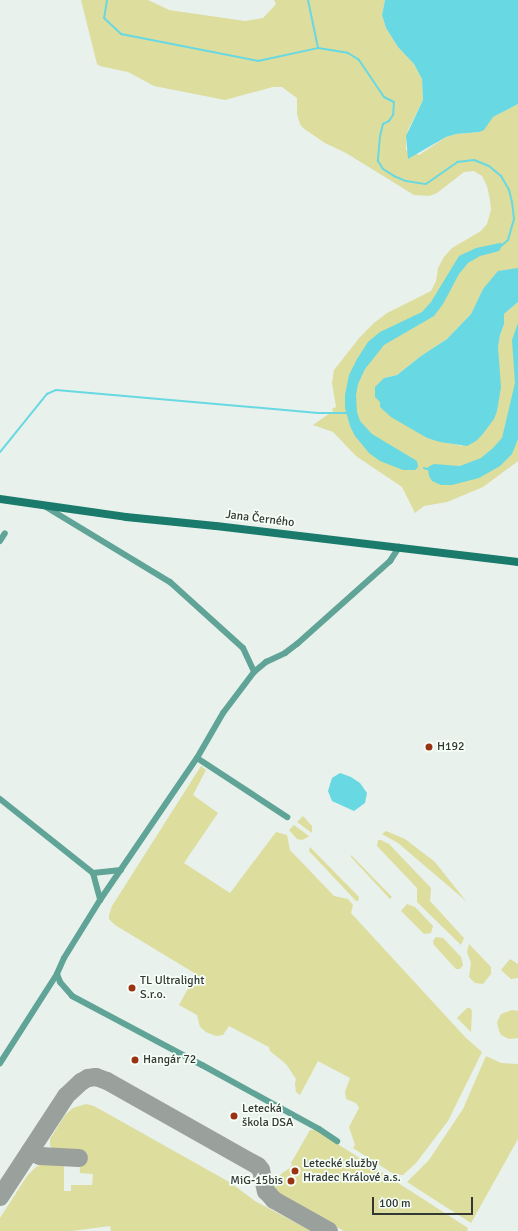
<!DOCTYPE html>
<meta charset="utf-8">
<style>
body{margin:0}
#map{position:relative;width:518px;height:1231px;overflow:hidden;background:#e8f1eb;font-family:Signika,sans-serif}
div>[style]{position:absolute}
.green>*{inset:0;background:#dddd9e}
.water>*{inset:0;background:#68d8e2}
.stream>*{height:2px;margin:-1px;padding:0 1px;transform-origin:1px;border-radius:1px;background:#68d8e2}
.taxiway>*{height:18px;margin:-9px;padding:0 9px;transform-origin:9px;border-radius:9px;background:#9aa09c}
.street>*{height:6px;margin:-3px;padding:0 3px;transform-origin:3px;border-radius:3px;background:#5fa496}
.secondary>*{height:8px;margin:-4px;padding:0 4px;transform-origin:4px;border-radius:4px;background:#1a7b6c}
.dots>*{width:11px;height:11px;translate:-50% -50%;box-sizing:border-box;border:2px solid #f5fff8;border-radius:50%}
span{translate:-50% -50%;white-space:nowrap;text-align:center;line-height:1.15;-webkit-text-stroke:3.5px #f5fff8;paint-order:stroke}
.street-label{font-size:12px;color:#343835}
.poi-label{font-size:12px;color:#343835}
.left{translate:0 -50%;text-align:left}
.right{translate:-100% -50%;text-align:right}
.scale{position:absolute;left:372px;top:1197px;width:101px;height:18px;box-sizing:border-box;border:2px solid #343835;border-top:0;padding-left:5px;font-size:12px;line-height:14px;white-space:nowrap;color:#343835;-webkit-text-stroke:3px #f5fff8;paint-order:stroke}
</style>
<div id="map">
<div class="green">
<div style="clip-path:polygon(81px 0,148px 0,169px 10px,245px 21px,263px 18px,276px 4px,274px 0,385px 0,382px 15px,386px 28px,398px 47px,414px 64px,422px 79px,423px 100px,408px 130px,406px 141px,406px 150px,419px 155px,446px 137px,456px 134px,479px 132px,493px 117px,518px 104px,518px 268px,511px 270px,483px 289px,471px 314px,447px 339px,421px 356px,397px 375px,384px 378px,380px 402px,380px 407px,384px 410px,427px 438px,462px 446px,491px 423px,498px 347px,504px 314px,518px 302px,518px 461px,483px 487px,447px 502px,424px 506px,415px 513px,402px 487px,356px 456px,333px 432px,313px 425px,330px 413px,333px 412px,332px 409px,336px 407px,332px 383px,334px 370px,360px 337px,374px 323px,387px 313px,431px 291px,436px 281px,438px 268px,444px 257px,452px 248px,481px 231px,487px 224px,491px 210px,490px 200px,487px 186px,482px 176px,474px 171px,464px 172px,437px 193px,429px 196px,414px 195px,346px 153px,325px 143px,303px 128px,300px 124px,297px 114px,297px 98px,282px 87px,273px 87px,225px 100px,154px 86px,128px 72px,100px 66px,97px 64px)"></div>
<div style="clip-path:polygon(201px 766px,206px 770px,193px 795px,218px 813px,184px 863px,230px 893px,276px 832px,287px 835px,290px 850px,334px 896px,348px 899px,353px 905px,351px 913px,466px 1038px,482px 1052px,448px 1121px,416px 1163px,403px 1175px,395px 1175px,353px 1148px,355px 1145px,349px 1127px,359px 1108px,356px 1103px,346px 1099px,345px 1092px,350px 1078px,318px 1061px,300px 1095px,296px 1092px,295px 1084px,296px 1079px,286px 1064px,270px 1051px,269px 1047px,229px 1026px,223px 1035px,216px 1036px,206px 1032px,200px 1027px,197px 1015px,179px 1005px,196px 974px,115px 925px,109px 919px,109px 915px,112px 906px)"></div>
<div style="clip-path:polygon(303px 816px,312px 826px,312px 833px,297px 822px)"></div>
<div style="clip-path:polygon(294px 825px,309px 836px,308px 837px,302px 840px,297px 839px,289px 830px)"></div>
<div style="clip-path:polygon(386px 831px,405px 839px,435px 862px,466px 901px,398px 843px,382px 834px)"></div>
<div style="clip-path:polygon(378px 840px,381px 840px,389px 844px,431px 888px,430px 901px,464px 938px,461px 945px,417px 902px,417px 888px,377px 846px)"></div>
<div style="clip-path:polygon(310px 847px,359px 897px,358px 901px,356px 901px,309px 851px)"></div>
<div style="clip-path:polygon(351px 855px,392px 897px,390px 899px,351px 857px)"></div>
<div style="clip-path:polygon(407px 904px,415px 907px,433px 926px,431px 933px,424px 934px,401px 911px)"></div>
<div style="clip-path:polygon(436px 937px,443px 938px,461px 957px,463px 965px,460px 969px,456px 969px,434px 945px,433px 941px)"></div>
<div style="clip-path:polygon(469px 944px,491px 967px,491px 974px,483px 984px,475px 983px,469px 977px,471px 963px,467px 952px)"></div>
<div style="clip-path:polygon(510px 959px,518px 964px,518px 978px,511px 979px,501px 970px)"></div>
<div style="clip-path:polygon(467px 1008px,470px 1008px,472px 1011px,471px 1032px,457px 1018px)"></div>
<div style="clip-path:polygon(512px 1010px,518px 1011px,518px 1038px,509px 1039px,501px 1035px,499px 1031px,497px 1022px,501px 1014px)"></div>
<div style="clip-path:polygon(486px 1056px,501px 1063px,518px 1064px,518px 1139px,471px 1223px,407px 1182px,429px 1160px,463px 1109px)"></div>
<div style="clip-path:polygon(86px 1104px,94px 1106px,231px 1183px,255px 1201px,311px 1231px,111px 1231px,110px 1226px,72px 1231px,0 1231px,0 1218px,27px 1176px,36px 1167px,46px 1162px,62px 1164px,64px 1167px,64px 1191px,71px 1191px,71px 1185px,92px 1185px,93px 1174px,80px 1173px,79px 1152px,58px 1152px,52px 1149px,50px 1145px,50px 1139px,65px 1115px,73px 1108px)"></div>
<div style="clip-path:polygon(310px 1130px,316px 1130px,468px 1228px,467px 1231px,344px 1231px,279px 1195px,275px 1190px,274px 1184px,282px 1173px,290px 1168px,292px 1164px,291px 1163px)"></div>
</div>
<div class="water">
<div style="clip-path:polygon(385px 0,518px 0,518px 104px,493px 117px,484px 130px,479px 132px,456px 134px,446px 137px,408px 159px,406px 136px,423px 100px,422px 79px,414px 64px,398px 47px,386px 28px,382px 15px)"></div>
<div style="clip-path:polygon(500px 243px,503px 244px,499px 251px,480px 256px,468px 263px,459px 274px,443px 304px,434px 316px,384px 345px,365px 369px,358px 384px,356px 395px,357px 412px,360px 421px,372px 434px,417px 461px,418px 467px,415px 470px,403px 470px,380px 461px,369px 453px,355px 436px,350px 426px,345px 408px,345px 395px,349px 375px,357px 359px,368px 342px,380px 332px,422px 312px,431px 302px,459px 256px,476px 248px)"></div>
<div style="clip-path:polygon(518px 268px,518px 302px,504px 314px,504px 324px,500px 335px,498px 347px,501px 387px,497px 411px,494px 419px,482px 435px,476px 441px,467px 446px,440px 442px,427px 438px,391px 417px,380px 407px,380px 402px,375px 397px,375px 387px,384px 378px,397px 375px,421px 356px,447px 339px,471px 314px,483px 289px,498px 271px)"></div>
<div style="clip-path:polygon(518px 323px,518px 439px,512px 454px,500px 466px,479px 478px,452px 485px,441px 485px,432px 481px,429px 476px,428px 467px,434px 464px,460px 466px,481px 458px,493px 448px,502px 438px,515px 383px,512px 340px)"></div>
<div style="clip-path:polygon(340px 773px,351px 777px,360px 783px,367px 793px,365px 803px,354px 811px,332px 801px,328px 791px,332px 778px)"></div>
</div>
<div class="stream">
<div style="left:107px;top:0;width:18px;rotate:99deg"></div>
<div style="left:104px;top:18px;width:23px;rotate:43deg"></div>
<div style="left:121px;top:34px;width:140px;rotate:11.1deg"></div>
<div style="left:258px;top:61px;width:61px;rotate:-12.2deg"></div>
<div style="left:318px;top:48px;width:30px;rotate:9deg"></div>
<div style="left:348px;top:53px;width:13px;rotate:32deg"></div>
<div style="left:359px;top:60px;width:45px;rotate:56deg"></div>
<div style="left:384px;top:97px;width:11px;rotate:27deg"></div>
<div style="left:394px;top:102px;width:13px;rotate:94deg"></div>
<div style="left:393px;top:115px;width:7px;rotate:124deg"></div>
<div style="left:389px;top:121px;width:7px;rotate:153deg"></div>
<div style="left:383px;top:124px;width:12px;rotate:104deg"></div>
<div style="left:380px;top:136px;width:25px;rotate:95deg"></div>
<div style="left:378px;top:161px;width:9px;rotate:58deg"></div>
<div style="left:383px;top:169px;width:13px;rotate:32deg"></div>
<div style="left:394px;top:176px;width:13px;rotate:23deg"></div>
<div style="left:406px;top:181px;width:20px;rotate:9deg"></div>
<div style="left:426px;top:184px;width:38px;rotate:-35deg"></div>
<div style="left:457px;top:162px;width:17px;rotate:-7deg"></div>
<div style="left:474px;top:160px;width:16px;rotate:22deg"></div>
<div style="left:489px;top:166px;width:16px;rotate:40deg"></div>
<div style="left:501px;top:176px;width:16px;rotate:60deg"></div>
<div style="left:509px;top:190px;width:12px;rotate:76deg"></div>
<div style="left:512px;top:202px;width:17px;rotate:83deg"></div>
<div style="left:514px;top:219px;width:22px;rotate:106deg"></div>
<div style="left:508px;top:240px;width:8px;rotate:140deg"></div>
<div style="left:308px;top:0;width:49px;rotate:78.2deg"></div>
<div style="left:0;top:452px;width:75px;rotate:-51deg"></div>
<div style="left:47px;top:394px;width:10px;rotate:-24deg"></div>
<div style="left:56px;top:390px;width:263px;rotate:5deg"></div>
<div style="left:318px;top:413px;width:30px"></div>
<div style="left:424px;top:468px;width:6px;rotate:18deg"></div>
</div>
<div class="taxiway">
<div style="left:30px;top:1151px;width:11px;rotate:27deg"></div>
<div style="left:40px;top:1156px;width:39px;rotate:3deg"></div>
<div style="left:0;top:1197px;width:121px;rotate:-56.8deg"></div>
<div style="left:66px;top:1096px;width:21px;rotate:-43deg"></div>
<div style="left:81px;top:1082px;width:8px;rotate:-30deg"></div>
<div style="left:88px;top:1078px;width:8px;rotate:-7deg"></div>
<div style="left:96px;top:1077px;width:12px;rotate:20deg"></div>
<div style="left:107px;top:1081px;width:173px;rotate:29.4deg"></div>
<div style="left:258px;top:1166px;width:5px;rotate:53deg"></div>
<div style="left:261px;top:1170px;width:22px;rotate:77deg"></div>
<div style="left:266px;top:1191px;width:12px;rotate:48deg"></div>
<div style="left:274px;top:1200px;width:63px;rotate:29.4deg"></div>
</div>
<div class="street">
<div style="left:46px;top:507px;width:145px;rotate:31.2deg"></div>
<div style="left:170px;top:582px;width:98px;rotate:42.1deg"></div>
<div style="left:243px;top:648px;width:26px;rotate:65deg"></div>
<div style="left:0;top:541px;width:9px;rotate:-58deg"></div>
<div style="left:197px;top:758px;width:108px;rotate:33.2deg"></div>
<div style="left:0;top:799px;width:119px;rotate:38.5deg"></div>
<div style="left:93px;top:873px;width:28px;rotate:75deg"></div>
<div style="left:100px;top:900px;width:68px;rotate:121.8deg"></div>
<div style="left:64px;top:958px;width:17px;rotate:114deg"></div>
<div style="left:57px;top:974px;width:106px;rotate:122.6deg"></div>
<div style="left:93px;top:873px;width:28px;rotate:-6deg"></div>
<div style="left:100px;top:900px;width:172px;rotate:-55.7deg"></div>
<div style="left:197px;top:758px;width:52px;rotate:-60deg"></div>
<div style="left:223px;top:713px;width:51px;rotate:-52.9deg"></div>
<div style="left:254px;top:672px;width:16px;rotate:-40deg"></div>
<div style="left:266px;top:662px;width:21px;rotate:-25deg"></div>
<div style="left:285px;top:653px;width:15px;rotate:-37deg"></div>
<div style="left:297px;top:644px;width:125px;rotate:-41.7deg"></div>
<div style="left:390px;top:561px;width:17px;rotate:-57deg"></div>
<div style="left:57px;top:974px;width:9px;rotate:69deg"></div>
<div style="left:60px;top:982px;width:18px;rotate:49deg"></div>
<div style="left:72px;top:996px;width:147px;rotate:28deg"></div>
<div style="left:202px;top:1065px;width:133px;rotate:28.7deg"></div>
<div style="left:319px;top:1129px;width:22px;rotate:34deg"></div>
</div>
<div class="secondary">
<div style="left:0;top:499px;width:127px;rotate:8.1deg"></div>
<div style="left:126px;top:517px;width:90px;rotate:5.7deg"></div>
<div style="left:216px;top:526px;width:304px;rotate:6.8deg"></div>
</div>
<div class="dots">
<div style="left:429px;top:747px;background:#9a3312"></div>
<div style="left:132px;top:988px;background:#9a3312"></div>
<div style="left:135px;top:1060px;background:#9a3312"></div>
<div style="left:234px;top:1116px;background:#9a3312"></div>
<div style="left:295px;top:1171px;background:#9a3312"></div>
<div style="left:291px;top:1181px;background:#9a3312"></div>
</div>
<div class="street-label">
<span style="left:260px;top:519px;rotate:7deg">Jana Černého</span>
</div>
<div class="poi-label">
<span class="left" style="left:437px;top:747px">H192</span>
<span class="left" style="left:140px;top:988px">TL Ultralight<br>S.r.o.</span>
<span class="left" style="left:143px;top:1060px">Hangár 72</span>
<span class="left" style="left:242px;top:1116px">Letecká<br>škola DSA</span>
<span class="left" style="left:303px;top:1171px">Letecké služby<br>Hradec Králové a.s.</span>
<span class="right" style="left:283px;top:1181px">MiG-15bis</span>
</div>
<div class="scale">100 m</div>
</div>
